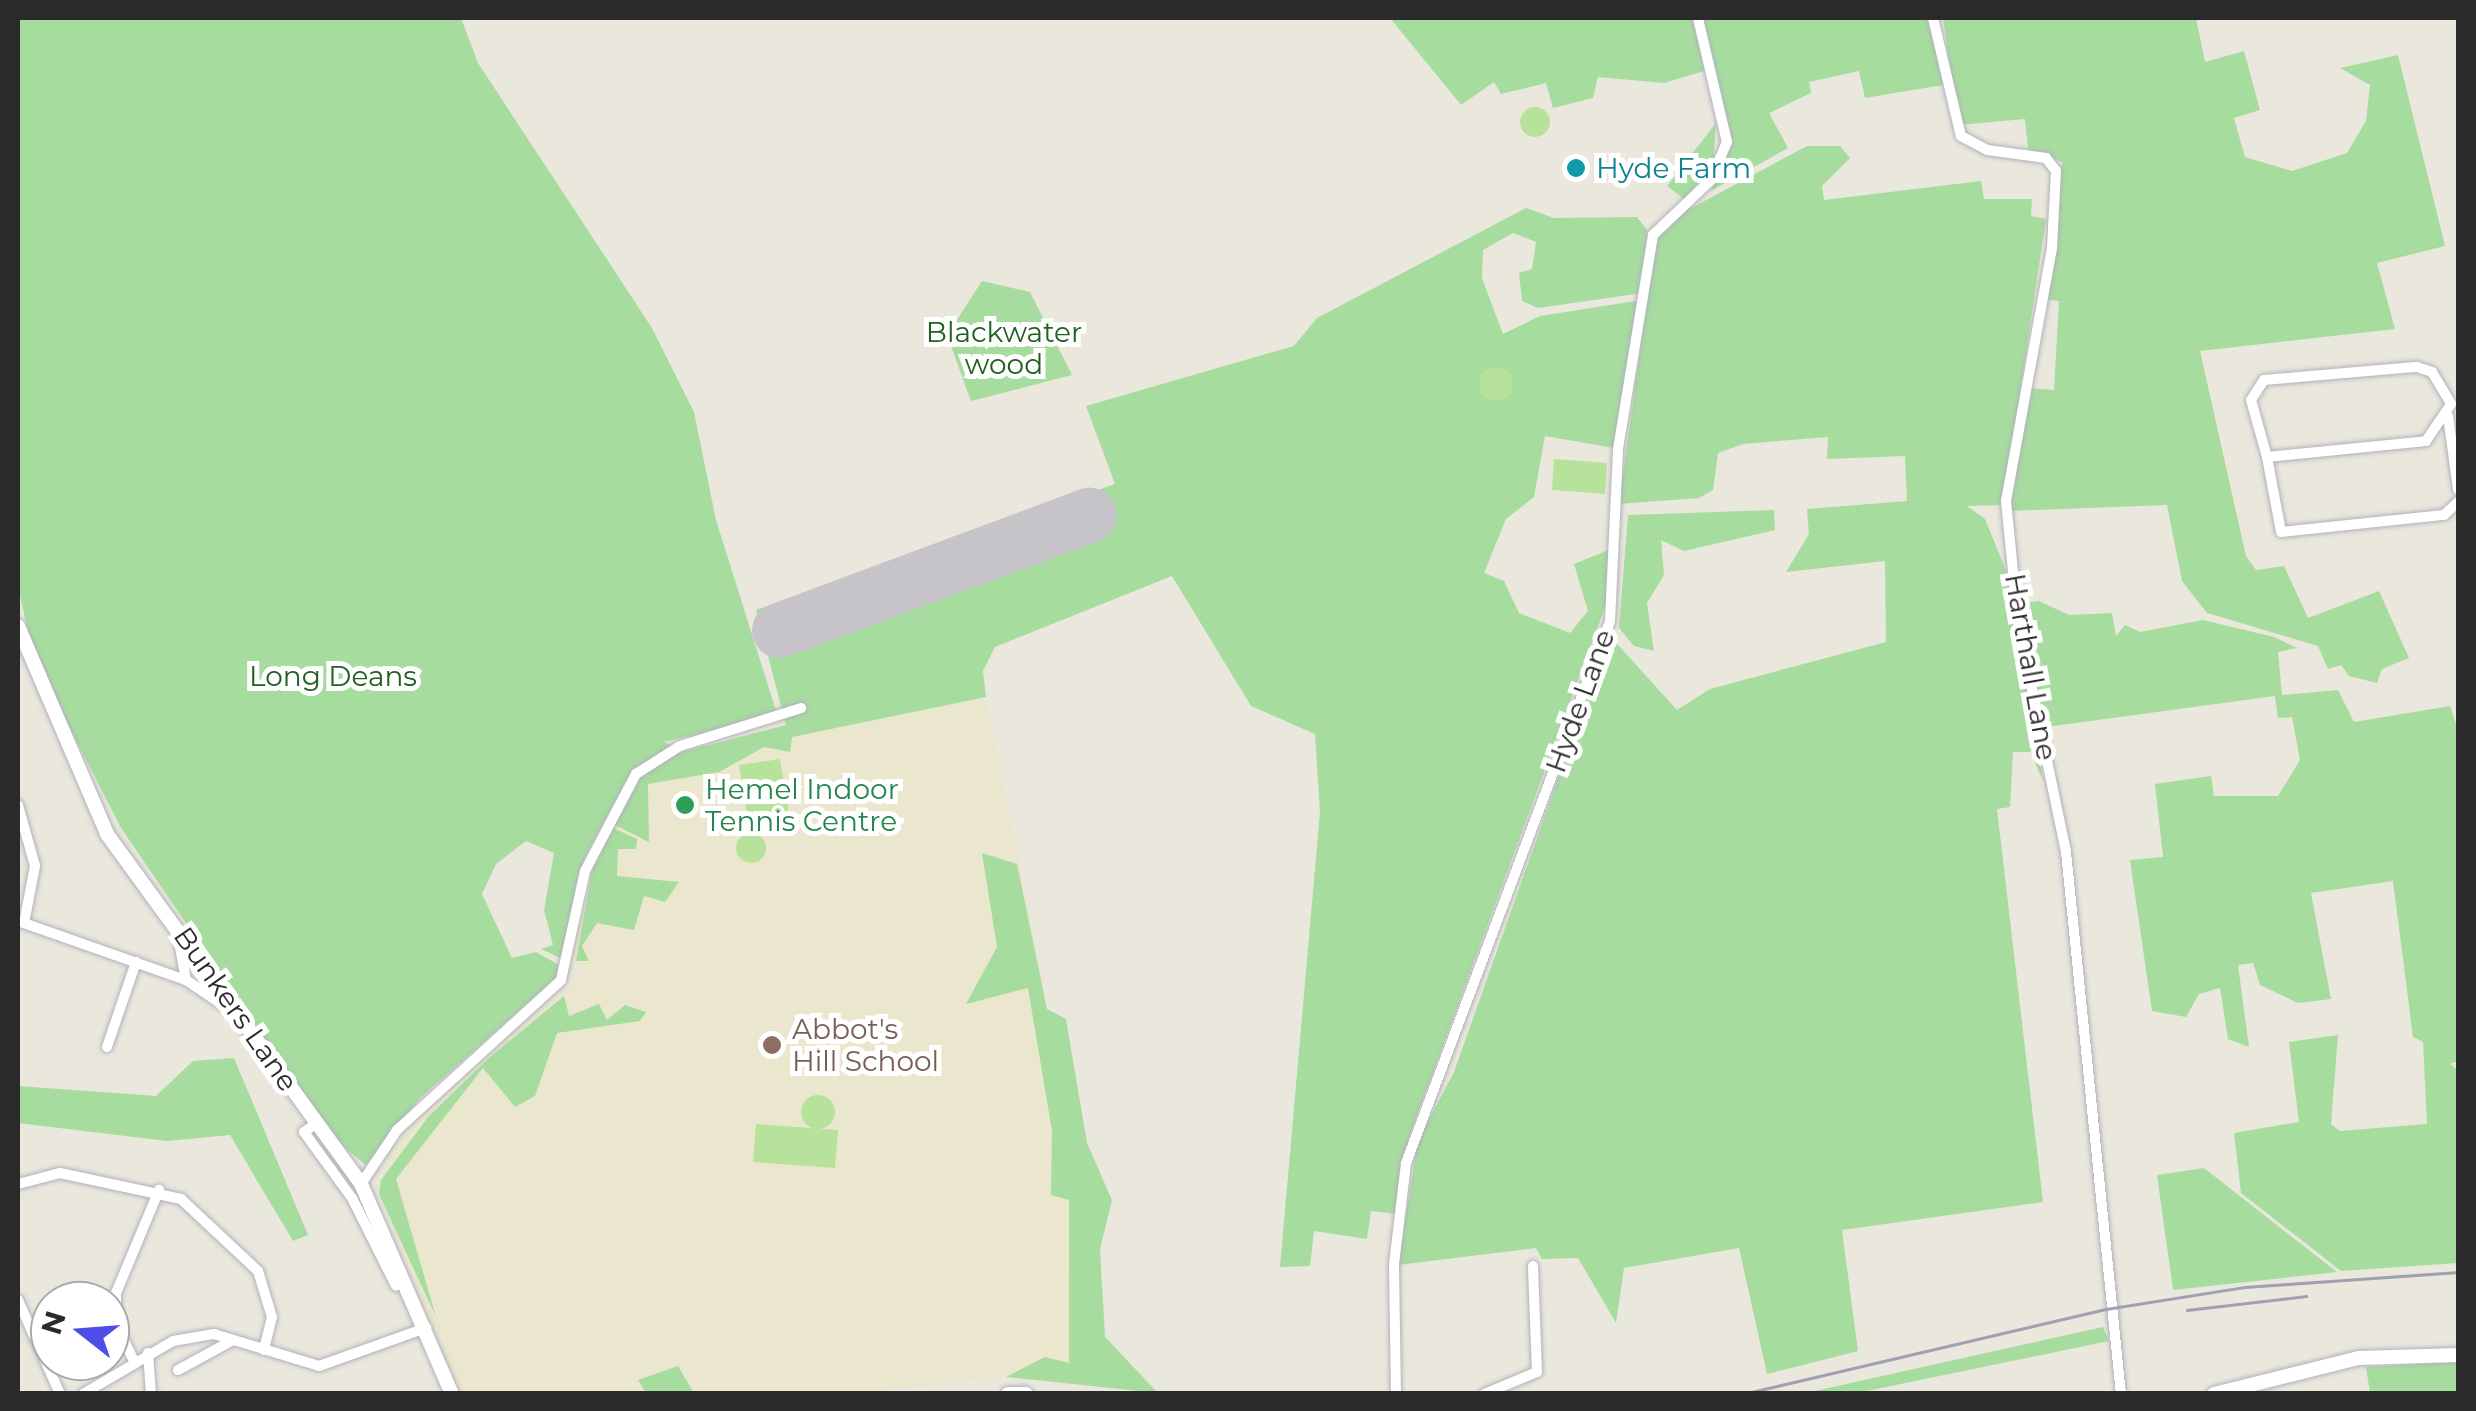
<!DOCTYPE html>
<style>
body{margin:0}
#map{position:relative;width:2476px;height:1411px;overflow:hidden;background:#eae7dd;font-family:Montserrat,sans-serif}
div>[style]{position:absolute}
.education>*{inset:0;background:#eae7ce}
.green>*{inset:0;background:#a7dc9f}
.pitch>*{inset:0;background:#b6e29b}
.round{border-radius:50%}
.runway>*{height:55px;margin:-27.5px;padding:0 27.5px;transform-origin:27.5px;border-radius:27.5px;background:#c6c4c8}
.roads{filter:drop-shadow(0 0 2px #b1b1bc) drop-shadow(0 0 2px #b1b1bc)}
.street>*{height:10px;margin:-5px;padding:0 5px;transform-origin:5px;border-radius:5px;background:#fff}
.secondary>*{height:14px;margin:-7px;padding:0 7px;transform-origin:7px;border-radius:7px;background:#fff}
.rail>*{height:2.5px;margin:-1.25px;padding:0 1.25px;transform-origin:1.25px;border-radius:1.25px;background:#a1a0b2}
.dots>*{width:28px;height:28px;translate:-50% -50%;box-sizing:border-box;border:5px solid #fff;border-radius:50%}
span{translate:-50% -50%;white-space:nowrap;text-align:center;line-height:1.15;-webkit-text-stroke:10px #fff;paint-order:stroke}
.culture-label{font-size:28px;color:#0d838f}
.left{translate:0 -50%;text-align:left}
.park-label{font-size:28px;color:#216021}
.street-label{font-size:28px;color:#2a2a2a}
.leisure-label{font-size:28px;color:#27864d}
.education-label{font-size:28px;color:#785e54}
.frame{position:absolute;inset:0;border:20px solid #2a2a2a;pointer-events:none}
.north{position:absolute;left:30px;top:1281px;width:100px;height:100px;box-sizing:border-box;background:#fff;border:2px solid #aaa;border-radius:50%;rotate:287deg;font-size:28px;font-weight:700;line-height:40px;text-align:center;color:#2a2a2a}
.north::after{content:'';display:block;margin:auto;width:35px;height:45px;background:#4f4de8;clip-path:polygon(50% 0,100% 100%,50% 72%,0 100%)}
</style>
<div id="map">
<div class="education">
<div style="clip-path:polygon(986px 697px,1044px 987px,1067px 1175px,1071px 1384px,1012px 1375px,863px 1394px,458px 1393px,376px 1188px,406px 1128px,585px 970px,572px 962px,590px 870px,618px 800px,661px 758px,688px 748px)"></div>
</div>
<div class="green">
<div style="clip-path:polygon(18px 18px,461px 18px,478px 63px,652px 328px,694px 412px,716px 520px,777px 714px,664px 742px,676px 747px,625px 783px,585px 857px,564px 960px,541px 949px,553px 945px,544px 910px,554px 853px,526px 841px,496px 864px,482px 894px,512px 958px,536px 952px,566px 969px,420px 1098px,366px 1165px,334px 1139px,121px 828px,35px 660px,18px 588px)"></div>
<div style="clip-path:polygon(1390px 18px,1695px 18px,1704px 71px,1664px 83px,1598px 77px,1593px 98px,1553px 108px,1546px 83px,1501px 94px,1494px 82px,1461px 105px)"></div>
<div style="clip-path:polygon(1702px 18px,1931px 18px,1943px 85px,1865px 98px,1859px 71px,1809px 82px,1811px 93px,1769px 113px,1788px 148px,1711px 191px,1731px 140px)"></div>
<div style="clip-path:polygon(1943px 18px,2196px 18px,2205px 62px,2244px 51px,2260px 110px,2234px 118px,2245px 157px,2292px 171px,2347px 153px,2366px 121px,2370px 85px,2340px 68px,2398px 55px,2445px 246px,2377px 263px,2395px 329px,2200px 351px,2246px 556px,2256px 570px,2284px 566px,2308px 618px,2379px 591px,2409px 658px,2382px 669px,2377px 683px,2349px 676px,2341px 665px,2328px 669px,2318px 646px,2207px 613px,2182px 581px,2167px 505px,2009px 511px,2027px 388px,2054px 390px,2059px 301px,2043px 299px,2062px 162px,2028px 149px,2025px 119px,1958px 125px)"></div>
<div style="clip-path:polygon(1716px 123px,1713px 165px,1684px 199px,1667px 186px)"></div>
<div style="clip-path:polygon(1807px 146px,1840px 146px,1850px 158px,1822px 186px,1824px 200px,1981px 181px,1984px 199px,2032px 199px,2031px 216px,2046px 219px,2003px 505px,1967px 506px,1985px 519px,2005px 568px,2043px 780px,2030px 752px,2013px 752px,2010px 807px,1997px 809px,2043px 1202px,1842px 1230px,1858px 1351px,1767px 1374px,1739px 1248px,1624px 1268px,1616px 1323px,1578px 1258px,1542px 1259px,1536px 1248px,1398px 1265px,1418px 1140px,1454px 1072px,1609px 635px,1677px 710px,1710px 689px,1886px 642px,1885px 561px,1786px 572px,1809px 534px,1807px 509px,1907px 501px,1905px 456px,1827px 459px,1828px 437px,1743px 444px,1718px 453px,1713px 490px,1699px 498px,1619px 504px,1655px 241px,1669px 220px)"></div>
<div style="clip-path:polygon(1526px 208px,1554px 218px,1637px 217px,1647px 230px,1646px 273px,1643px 293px,1538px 308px,1522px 301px,1519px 273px,1532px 269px,1536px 242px,1513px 233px,1483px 250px,1482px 278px,1503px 334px,1540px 316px,1642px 300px,1614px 448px,1545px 436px,1534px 497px,1506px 519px,1484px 573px,1504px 581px,1519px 613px,1570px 633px,1588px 611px,1574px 564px,1611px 549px,1607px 602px,1410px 1134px,1395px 1214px,1371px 1211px,1367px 1239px,1314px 1231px,1310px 1266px,1280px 1267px,1320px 812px,1315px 734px,1251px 706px,1172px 576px,995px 647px,983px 671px,986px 697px,792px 737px,790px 752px,764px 747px,719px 772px,648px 784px,649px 842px,613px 824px,637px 779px,674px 754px,786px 725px,756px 610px,1115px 484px,1086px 406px,1294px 346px,1317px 318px)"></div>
<div style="clip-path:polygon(982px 281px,1030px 292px,1072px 375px,971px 401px,947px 335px)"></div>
<div style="clip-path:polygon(1774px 510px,1775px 530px,1684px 551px,1661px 540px,1664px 575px,1647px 603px,1654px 651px,1634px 646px,1619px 628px,1628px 515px)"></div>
<div style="clip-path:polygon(2039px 601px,2069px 615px,2112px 613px,2116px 636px,2125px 625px,2140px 632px,2203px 620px,2274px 637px,2297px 648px,2278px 652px,2282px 695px,2338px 690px,2354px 722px,2450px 706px,2458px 730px,2458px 1061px,2450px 1064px,2458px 1070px,2458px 1263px,2341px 1271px,2241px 1193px,2234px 1133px,2299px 1122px,2289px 1042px,2338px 1035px,2331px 1124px,2340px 1131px,2427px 1124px,2423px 1042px,2413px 1037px,2393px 881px,2311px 893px,2331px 999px,2298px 1003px,2260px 985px,2253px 963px,2238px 965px,2249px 1047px,2228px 1039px,2220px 988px,2199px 994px,2186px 1017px,2152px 1011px,2130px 860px,2163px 857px,2155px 784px,2211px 776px,2214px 796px,2278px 796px,2300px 760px,2292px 717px,2278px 718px,2275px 696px,2046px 727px,2019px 603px)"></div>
<div style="clip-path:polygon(611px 827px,637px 839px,636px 849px,618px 849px,617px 876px,679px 882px,665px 902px,644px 896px,634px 930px,597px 923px,582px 946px,589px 961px,576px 961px,592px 871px)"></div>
<div style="clip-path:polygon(982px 853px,1017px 864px,1047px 1009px,1066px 1019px,1087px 1143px,1112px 1200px,1100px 1249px,1105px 1337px,1158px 1393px,1006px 1377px,1045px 1357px,1069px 1363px,1069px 1200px,1051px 1195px,1052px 1131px,1028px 988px,966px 1004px,997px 947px)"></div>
<div style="clip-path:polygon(564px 996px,569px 1016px,599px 1004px,607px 1020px,625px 1005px,646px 1012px,640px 1021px,557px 1033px,535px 1096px,515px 1107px,483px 1068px,396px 1179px,436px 1317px,379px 1194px,381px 1180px,429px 1116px,490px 1057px)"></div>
<div style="clip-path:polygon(234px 1058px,308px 1235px,293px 1241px,230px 1135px,167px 1141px,18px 1123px,18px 1086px,156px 1096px,193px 1061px)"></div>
<div style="clip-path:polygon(2204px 1168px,2273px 1222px,2337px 1272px,2173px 1290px,2157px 1175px)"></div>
<div style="clip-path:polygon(2103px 1327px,2109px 1341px,1857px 1393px,1806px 1393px)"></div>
<div style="clip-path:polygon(2458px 1362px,2458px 1393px,2370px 1393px,2366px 1367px)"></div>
<div style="clip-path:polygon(678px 1366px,694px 1393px,646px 1393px,638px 1380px)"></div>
</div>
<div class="pitch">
<div class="round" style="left:1520px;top:107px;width:30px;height:30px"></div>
<div class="round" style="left:1479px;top:367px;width:34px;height:34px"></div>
<div style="clip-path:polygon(1554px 459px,1607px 463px,1605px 494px,1552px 490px)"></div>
<div style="clip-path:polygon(780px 759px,789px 814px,748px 820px,739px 765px)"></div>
<div class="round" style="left:736px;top:833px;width:30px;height:30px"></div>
<div class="round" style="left:801px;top:1095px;width:34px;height:34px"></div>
<div style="clip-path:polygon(756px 1124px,838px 1130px,835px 1168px,753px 1162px)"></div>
</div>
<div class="runway">
<div style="left:779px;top:630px;width:331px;rotate:-20.4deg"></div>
</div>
<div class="roads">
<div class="street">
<div style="left:1933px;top:18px;width:121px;rotate:76.7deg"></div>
<div style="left:1961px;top:136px;width:30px;rotate:28deg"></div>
<div style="left:1987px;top:150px;width:60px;rotate:7.7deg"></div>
<div style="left:2046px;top:158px;width:16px;rotate:52deg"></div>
<div style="left:2056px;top:171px;width:77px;rotate:93deg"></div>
<div style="left:2052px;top:248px;width:257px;rotate:100.3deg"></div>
<div style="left:2006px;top:501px;width:122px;rotate:84.3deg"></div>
<div style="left:2018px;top:622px;width:235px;rotate:78.2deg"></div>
<div style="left:2066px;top:852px;width:545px;rotate:84.21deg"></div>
<div style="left:2448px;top:416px;width:74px;rotate:82.2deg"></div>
<div style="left:2267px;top:457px;width:59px;rotate:-105.7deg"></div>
<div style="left:2251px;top:400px;width:24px;rotate:-57deg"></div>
<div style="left:2264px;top:380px;width:154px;rotate:-4.9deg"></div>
<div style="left:2417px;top:367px;width:16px;rotate:18deg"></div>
<div style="left:2432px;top:372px;width:37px;rotate:59deg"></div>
<div style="left:2267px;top:457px;width:76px;rotate:79.4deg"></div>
<div style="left:2281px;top:532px;width:164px;rotate:-6deg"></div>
<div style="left:2444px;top:515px;width:19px;rotate:-43deg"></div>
<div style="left:2267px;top:457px;width:160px;rotate:-5.7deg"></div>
<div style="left:2426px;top:441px;width:45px;rotate:-56deg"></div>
<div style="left:18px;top:805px;width:63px;rotate:74.4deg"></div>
<div style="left:35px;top:866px;width:58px;rotate:100.9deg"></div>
<div style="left:18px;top:921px;width:178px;rotate:19.4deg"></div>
<div style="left:186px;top:980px;width:55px;rotate:34deg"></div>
<div style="left:178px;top:936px;width:45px;rotate:79.7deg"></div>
<div style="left:107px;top:1047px;width:90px;rotate:-71.2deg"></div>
<div style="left:317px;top:1123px;width:16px;rotate:145deg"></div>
<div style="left:304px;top:1132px;width:82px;rotate:54deg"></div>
<div style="left:352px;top:1198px;width:98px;rotate:63.4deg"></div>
<div style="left:18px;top:1184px;width:43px;rotate:-14.7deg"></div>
<div style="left:60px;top:1173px;width:124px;rotate:12.1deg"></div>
<div style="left:181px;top:1199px;width:105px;rotate:43.1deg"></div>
<div style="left:258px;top:1271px;width:48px;rotate:73.1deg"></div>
<div style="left:272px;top:1317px;width:34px;rotate:104deg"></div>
<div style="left:361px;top:1184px;width:65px;rotate:-56.3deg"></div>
<div style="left:397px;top:1130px;width:222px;rotate:-42.4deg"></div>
<div style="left:561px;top:980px;width:112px;rotate:-77.6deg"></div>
<div style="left:585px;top:871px;width:110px;rotate:-62.3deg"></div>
<div style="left:636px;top:774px;width:52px;rotate:-32.5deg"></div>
<div style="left:680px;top:746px;width:127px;rotate:-17.4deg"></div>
<div style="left:18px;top:1300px;width:103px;rotate:65.9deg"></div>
<div style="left:148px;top:1353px;width:41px;rotate:85.8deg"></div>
<div style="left:134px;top:1361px;width:41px;rotate:-115.9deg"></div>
<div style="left:116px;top:1324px;width:31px;rotate:-90deg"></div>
<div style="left:116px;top:1293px;width:112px;rotate:-67.3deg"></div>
<div style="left:178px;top:1370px;width:63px;rotate:-28.6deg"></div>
<div style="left:83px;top:1394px;width:104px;rotate:-30.5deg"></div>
<div style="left:173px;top:1341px;width:42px;rotate:-9.7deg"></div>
<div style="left:214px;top:1334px;width:110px;rotate:16.9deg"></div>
<div style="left:319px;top:1366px;width:114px;rotate:-19.6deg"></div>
<div style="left:1396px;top:1394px;width:130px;rotate:-90.9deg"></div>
<div style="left:1394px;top:1264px;width:102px;rotate:-83.2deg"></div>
<div style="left:1406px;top:1163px;width:579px;rotate:-69.37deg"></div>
<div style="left:1610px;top:621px;width:172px;rotate:-87.3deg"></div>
<div style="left:1618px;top:449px;width:217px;rotate:-80.7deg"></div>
<div style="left:1653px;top:235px;width:79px;rotate:-43.5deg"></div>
<div style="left:1710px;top:181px;width:43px;rotate:-66.4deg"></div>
<div style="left:1727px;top:142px;width:127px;rotate:-103.2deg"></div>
<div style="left:1484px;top:1394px;width:57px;rotate:-22.5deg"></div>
<div style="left:1537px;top:1372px;width:106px;rotate:-92.2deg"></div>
</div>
<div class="secondary">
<div style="left:18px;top:626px;width:226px;rotate:66.8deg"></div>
<div style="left:107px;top:834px;width:432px;rotate:54deg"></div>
<div style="left:361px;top:1184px;width:229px;rotate:66.6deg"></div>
<div style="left:1008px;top:1394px;width:18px"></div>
<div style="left:2214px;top:1394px;width:148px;rotate:-14deg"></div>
<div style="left:2358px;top:1358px;width:100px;rotate:-1.7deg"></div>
</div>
</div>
<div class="rail">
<div style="left:2187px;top:1310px;width:120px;rotate:-6.7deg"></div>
<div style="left:1743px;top:1394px;width:373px;rotate:-13.2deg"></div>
<div style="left:2106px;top:1309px;width:141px;rotate:-9deg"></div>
<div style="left:2245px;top:1287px;width:214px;rotate:-4deg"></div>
</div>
<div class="dots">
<div style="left:1576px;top:168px;background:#0f9aa8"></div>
<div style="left:685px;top:805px;background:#2e9e5b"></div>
<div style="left:772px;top:1045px;background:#8d6e63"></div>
</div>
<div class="culture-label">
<span class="left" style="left:1596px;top:168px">Hyde Farm</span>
</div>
<div class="park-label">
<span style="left:1004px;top:348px">Blackwater<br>wood</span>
<span style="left:333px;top:676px">Long Deans</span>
</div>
<div class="street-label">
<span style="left:2031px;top:667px;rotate:80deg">Harthall Lane</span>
<span style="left:1580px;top:701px;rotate:-70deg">Hyde Lane</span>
<span style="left:236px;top:1009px;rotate:55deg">Bunkers Lane</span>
</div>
<div class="leisure-label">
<span class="left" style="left:705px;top:805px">Hemel Indoor<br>Tennis Centre</span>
</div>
<div class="education-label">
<span class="left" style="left:792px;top:1045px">Abbot's<br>Hill School</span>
</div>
<div class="frame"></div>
<div class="north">N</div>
</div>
